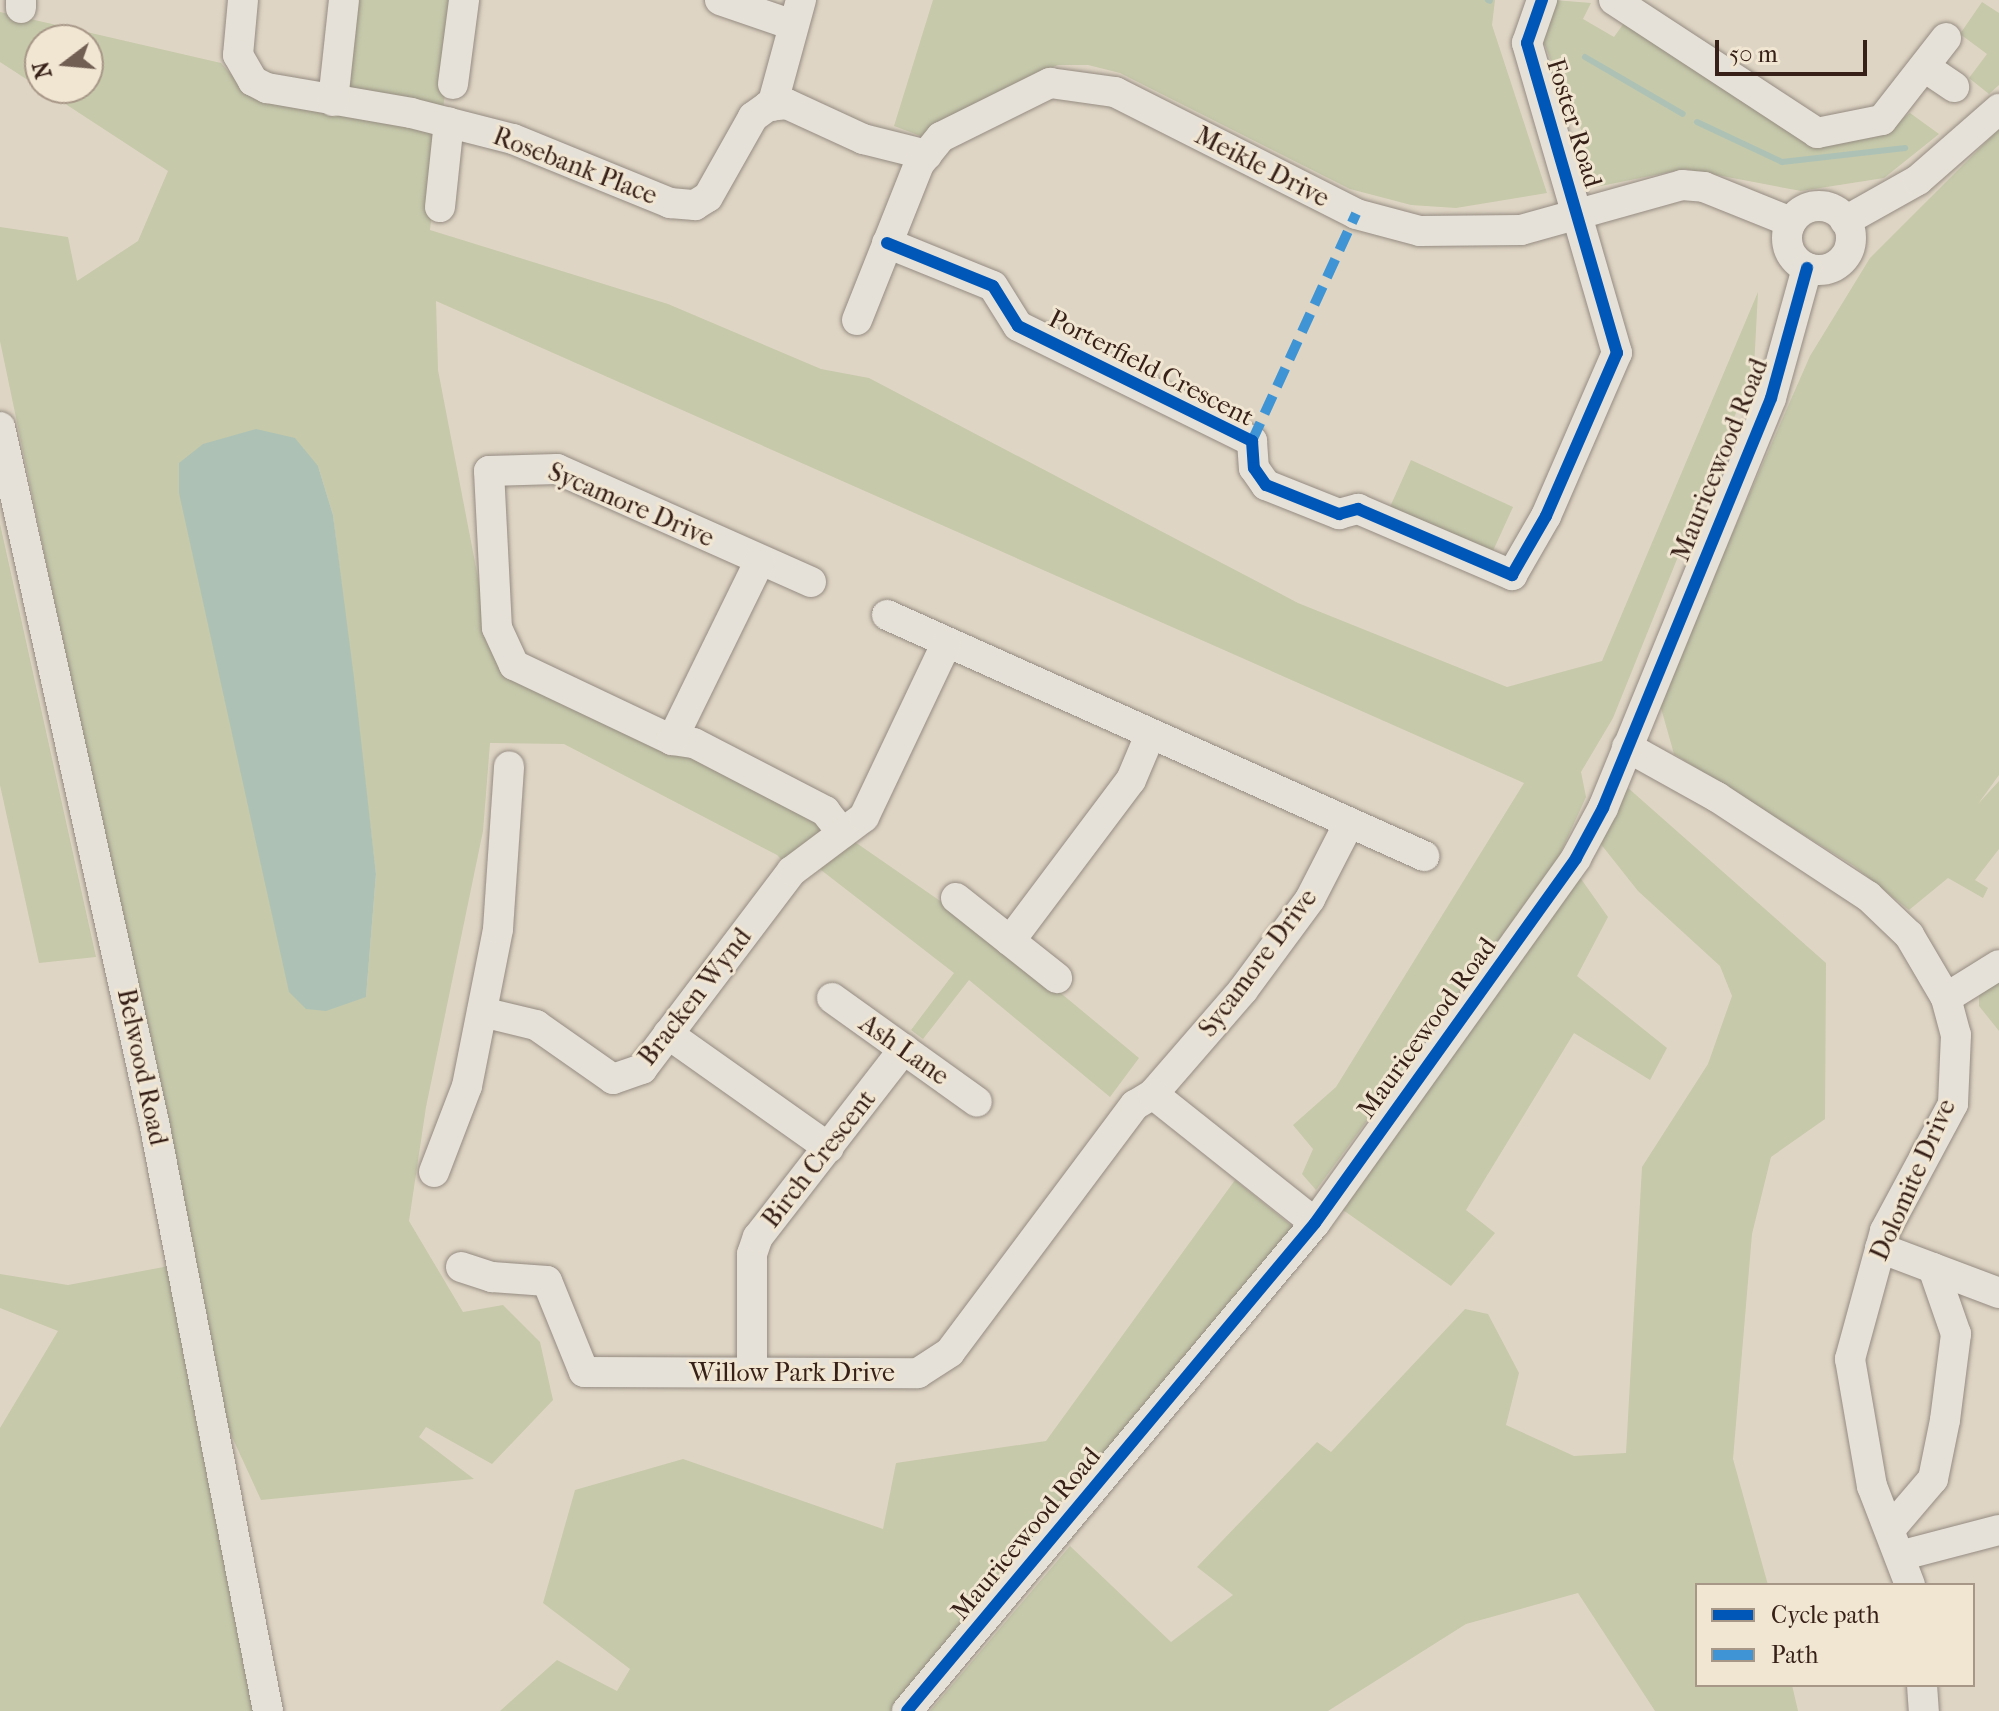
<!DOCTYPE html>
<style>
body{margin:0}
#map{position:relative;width:1999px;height:1711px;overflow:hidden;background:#dfd5c4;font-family:"IM FELL French Canon",serif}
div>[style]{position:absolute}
.green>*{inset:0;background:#c6c9aa}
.water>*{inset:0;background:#adc2b5}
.stream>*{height:6px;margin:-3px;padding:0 3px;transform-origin:3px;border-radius:3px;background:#adc2b5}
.roads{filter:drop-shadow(0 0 2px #958c82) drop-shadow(0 0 2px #958c82)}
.minor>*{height:30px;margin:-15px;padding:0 15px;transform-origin:15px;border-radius:15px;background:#e6e1d8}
.minor>.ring{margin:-15px;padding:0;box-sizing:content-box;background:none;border:30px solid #e6e1d8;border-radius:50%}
.quiet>*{height:10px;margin-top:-5px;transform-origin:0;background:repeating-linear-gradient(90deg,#3e94d4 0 20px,transparent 0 30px)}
.cycleway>*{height:12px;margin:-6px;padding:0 6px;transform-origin:6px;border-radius:6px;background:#0057b8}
span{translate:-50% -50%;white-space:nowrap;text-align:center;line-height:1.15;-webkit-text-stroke:6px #f1e6d2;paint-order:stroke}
.street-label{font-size:26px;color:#372017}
.legend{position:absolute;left:1695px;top:1583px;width:280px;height:104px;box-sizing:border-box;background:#f1e6d2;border:2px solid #a79787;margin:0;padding:10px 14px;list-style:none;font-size:24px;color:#372017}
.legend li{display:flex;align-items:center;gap:16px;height:40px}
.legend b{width:40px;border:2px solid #a79787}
.north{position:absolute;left:24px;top:24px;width:80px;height:80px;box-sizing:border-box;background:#f1e6d2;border:2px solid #a79787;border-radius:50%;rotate:254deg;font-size:22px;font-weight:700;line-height:32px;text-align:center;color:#372017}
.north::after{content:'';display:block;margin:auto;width:28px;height:36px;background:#725f54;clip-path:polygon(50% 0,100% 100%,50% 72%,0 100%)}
.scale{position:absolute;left:1715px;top:40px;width:152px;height:36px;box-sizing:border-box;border:4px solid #372017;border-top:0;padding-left:10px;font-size:24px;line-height:28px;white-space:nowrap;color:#372017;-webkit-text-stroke:6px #f1e6d2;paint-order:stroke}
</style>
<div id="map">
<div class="green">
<div style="clip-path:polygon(evenodd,354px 0,455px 0,430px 230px,668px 304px,821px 369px,869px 378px,1298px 603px,1507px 687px,1602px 661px,1758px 292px,1754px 368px,1613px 718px,1581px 772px,1586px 797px,1555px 865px,1316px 1190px,1302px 1174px,1313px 1149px,1293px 1125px,1336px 1087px,1524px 783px,436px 301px,438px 370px,493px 656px,504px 654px,842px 833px,998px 941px,1139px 1058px,1110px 1097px,969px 980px,923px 1039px,911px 1030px,954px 973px,812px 863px,792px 871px,777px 855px,564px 744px,490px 743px,483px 831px,426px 1107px,409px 1221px,463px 1312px,503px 1305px,540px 1342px,553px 1400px,492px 1464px,426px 1427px,419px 1437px,474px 1479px,261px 1500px,227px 1426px,0 341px,0 227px,68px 237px,77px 281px,138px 241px,168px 171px,41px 88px,88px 88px,88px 40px,40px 40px,40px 88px,0 62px,0 12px,221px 63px,248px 94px,340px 113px,354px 0,318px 466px,333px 515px,376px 874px,366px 997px,318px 466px)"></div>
<div style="clip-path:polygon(933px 0,1495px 0,1492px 25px,1547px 193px,1456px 208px,1411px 205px,1350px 189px,1120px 73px,1088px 65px,1058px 65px,1038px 73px,934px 141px,894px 126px)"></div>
<div style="clip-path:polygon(1554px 0,1591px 3px,1583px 19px,1614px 37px,1624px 23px,1806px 143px,1881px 134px,1910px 113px,1939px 134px,1884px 178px,1801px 191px,1685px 169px,1591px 188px,1581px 162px,1586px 146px,1563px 71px,1553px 66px,1543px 40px)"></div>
<div style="clip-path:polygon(1982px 2px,1999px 13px,1999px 85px,1989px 94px,1969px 78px,1987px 54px,1960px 34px)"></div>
<div style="clip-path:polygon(1999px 129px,1999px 775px,1978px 804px,1999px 781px,1999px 849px,1975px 880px,1988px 888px,1983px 898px,1948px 878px,1909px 910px,1854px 866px,1674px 754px,1659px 701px,1810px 356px,1870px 258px)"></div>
<div style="clip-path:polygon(1411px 460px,1513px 507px,1492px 553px,1390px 507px)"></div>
<div style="clip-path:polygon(0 524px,96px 957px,39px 963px,0 785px)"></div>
<div style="clip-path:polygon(1627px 787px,1826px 963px,1825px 1119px,1771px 1157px,1752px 1234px,1733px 1459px,1768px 1585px,1697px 1585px,1697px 1685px,1792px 1685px,1798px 1711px,1655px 1711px,1578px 1593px,1466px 1624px,1328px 1711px,930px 1711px,1070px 1546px,1171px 1642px,1233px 1595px,1197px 1567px,1317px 1442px,1331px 1452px,1465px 1309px,1488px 1314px,1519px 1373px,1506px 1425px,1574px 1456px,1626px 1453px,1642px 1167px,1708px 1064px,1732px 996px,1720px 966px,1638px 891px,1596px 838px)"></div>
<div style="clip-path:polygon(1579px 876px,1608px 917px,1577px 976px,1667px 1048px,1650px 1080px,1574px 1033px,1466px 1210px,1495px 1233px,1451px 1286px,1343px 1210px)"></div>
<div style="clip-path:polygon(1999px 965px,1999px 1031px,1979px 1006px,1979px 981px)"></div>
<div style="clip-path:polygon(1235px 1180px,1293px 1227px,891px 1711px,500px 1711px,557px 1660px,617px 1691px,630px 1669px,543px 1603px,575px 1490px,683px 1459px,883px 1529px,896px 1463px,1046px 1441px)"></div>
<div style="clip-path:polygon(169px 1266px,260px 1711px,0 1711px,0 1428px,58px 1331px,0 1308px,0 1274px,68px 1285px)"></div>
</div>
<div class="water">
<div style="clip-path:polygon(256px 429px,295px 438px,318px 466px,333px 515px,354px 678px,376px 874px,366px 997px,326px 1011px,306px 1009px,289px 992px,179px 493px,179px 463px,203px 444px)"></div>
</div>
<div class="stream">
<div style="left:1488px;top:0;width:2px;rotate:27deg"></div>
<div style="left:1585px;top:57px;width:113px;rotate:30.2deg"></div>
<div style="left:1697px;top:122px;width:94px;rotate:25.2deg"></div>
<div style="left:1782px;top:162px;width:124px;rotate:-6.5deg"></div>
</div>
<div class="roads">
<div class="minor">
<div style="left:243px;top:0;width:55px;rotate:95.2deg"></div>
<div style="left:238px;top:55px;width:30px;rotate:60deg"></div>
<div style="left:253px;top:81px;width:16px;rotate:27deg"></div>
<div style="left:267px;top:88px;width:146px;rotate:9.8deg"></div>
<div style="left:411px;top:113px;width:105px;rotate:14.3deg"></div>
<div style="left:513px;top:139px;width:170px;rotate:22.2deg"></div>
<div style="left:670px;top:203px;width:25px;rotate:5deg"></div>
<div style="left:695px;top:205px;width:15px;rotate:-32deg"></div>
<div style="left:708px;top:197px;width:92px;rotate:-60.6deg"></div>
<div style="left:753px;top:117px;width:19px;rotate:-36deg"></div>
<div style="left:768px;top:106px;width:19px;rotate:-6deg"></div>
<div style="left:787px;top:104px;width:84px;rotate:24.7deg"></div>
<div style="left:863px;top:139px;width:66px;rotate:14deg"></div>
<div style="left:720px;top:0;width:77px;rotate:18.9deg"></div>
<div style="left:1614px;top:0;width:243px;rotate:33.2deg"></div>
<div style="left:1817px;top:133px;width:66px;rotate:-11.3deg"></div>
<div style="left:1882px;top:120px;width:104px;rotate:-52deg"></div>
<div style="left:21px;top:8px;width:8px;rotate:-90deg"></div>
<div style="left:1926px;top:68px;width:34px;rotate:34deg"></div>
<div style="left:453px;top:84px;width:85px;rotate:-82.5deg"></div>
<div style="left:333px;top:101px;width:102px;rotate:-83.8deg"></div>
<div style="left:772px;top:106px;width:110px;rotate:-74.7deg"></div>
<div class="ring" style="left:1787px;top:206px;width:34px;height:34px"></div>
<div style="left:440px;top:207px;width:85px;rotate:-84deg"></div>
<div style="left:1845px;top:221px;width:84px;rotate:-29.3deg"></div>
<div style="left:1918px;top:180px;width:108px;rotate:-41.2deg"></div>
<div style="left:887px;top:243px;width:114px;rotate:22.1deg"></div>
<div style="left:993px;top:286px;width:47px;rotate:58deg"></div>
<div style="left:1018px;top:326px;width:261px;rotate:26.2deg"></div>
<div style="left:1252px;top:441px;width:27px;rotate:86deg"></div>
<div style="left:1254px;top:468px;width:21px;rotate:55deg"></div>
<div style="left:1266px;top:485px;width:79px;rotate:21.7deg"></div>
<div style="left:1339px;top:514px;width:20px;rotate:-15deg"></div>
<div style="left:1358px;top:509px;width:168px;rotate:23.2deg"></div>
<div style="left:1512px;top:575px;width:68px;rotate:-60deg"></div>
<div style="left:1546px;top:516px;width:178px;rotate:-66.5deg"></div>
<div style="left:1617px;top:353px;width:323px;rotate:-106.2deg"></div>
<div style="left:1527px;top:43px;width:46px;rotate:-70.8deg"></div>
<div style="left:857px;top:320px;width:168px;rotate:-68.3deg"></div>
<div style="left:919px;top:164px;width:35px;rotate:-51deg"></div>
<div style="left:941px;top:137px;width:122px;rotate:-26.4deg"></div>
<div style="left:1050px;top:83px;width:66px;rotate:7.9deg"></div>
<div style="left:1115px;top:92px;width:270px;rotate:26.8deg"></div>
<div style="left:1356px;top:214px;width:66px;rotate:14.9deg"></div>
<div style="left:1420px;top:231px;width:101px;rotate:-0.6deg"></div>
<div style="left:1521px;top:230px;width:167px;rotate:-15.6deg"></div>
<div style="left:1682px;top:185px;width:22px;rotate:5deg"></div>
<div style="left:1704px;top:187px;width:94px;rotate:21.9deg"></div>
<div style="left:0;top:427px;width:712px;rotate:77.51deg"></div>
<div style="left:154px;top:1122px;width:600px;rotate:79.05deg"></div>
<div style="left:811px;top:582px;width:278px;rotate:-156deg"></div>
<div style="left:557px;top:469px;width:68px;rotate:178.3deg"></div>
<div style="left:489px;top:471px;width:157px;rotate:87.1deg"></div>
<div style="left:497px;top:628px;width:41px;rotate:65.3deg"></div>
<div style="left:514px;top:665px;width:175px;rotate:25.4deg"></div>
<div style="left:672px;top:740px;width:22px;rotate:8deg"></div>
<div style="left:694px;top:743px;width:148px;rotate:27.4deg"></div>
<div style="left:825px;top:811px;width:28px;rotate:52deg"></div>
<div style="left:887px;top:615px;width:589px;rotate:24.17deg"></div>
<div style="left:672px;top:740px;width:200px;rotate:-63.9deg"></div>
<div style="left:1627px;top:747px;width:103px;rotate:29.1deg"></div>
<div style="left:1717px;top:797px;width:181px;rotate:33.3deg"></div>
<div style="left:1868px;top:896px;width:57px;rotate:43.6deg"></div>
<div style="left:1909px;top:935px;width:73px;rotate:59.6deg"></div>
<div style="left:1946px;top:998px;width:38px;rotate:75deg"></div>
<div style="left:1956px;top:1035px;width:69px;rotate:92.5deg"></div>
<div style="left:1953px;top:1104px;width:144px;rotate:118.2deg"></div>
<div style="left:1885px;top:1231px;width:133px;rotate:105.3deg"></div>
<div style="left:1850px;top:1359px;width:129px;rotate:80.2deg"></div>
<div style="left:1872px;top:1486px;width:106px;rotate:69deg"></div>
<div style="left:956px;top:898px;width:129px;rotate:38.4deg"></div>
<div style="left:1010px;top:941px;width:201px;rotate:-53.1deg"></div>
<div style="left:1131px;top:780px;width:49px;rotate:-67.1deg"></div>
<div style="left:832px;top:998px;width:178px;rotate:35.6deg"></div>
<div style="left:1946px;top:998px;width:62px;rotate:-31.9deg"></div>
<div style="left:482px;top:1012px;width:56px;rotate:13.5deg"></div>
<div style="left:536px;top:1025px;width:94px;rotate:35deg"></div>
<div style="left:613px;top:1079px;width:31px;rotate:-19deg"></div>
<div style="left:642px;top:1069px;width:248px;rotate:-52.9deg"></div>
<div style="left:792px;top:871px;width:90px;rotate:-36.9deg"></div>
<div style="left:864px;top:817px;width:191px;rotate:-64.6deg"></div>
<div style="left:668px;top:1034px;width:197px;rotate:35.3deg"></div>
<div style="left:1153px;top:1094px;width:138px;rotate:-49.1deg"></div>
<div style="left:1243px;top:990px;width:113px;rotate:-53.6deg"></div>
<div style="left:1310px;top:899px;width:85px;rotate:-62.8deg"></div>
<div style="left:434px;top:1172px;width:92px;rotate:-69deg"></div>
<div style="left:467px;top:1086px;width:160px;rotate:-78.8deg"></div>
<div style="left:498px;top:929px;width:163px;rotate:-86.1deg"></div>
<div style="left:1880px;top:1248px;width:127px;rotate:20.7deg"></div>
<div style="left:461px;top:1267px;width:33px;rotate:18deg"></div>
<div style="left:492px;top:1277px;width:55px;rotate:4.2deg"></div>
<div style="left:547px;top:1281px;width:98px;rotate:67.9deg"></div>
<div style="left:584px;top:1372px;width:334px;rotate:0.2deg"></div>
<div style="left:918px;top:1373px;width:38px;rotate:-33deg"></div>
<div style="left:950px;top:1352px;width:309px;rotate:-53.2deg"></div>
<div style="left:1135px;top:1105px;width:21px;rotate:-31deg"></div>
<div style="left:1153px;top:1094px;width:207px;rotate:38.5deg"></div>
<div style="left:752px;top:1372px;width:118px;rotate:-90deg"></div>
<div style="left:752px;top:1254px;width:18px;rotate:-71deg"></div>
<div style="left:758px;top:1237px;width:238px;rotate:-52.2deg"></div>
<div style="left:1892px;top:1527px;width:63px;rotate:-49.5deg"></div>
<div style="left:1933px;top:1479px;width:60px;rotate:-78.5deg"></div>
<div style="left:1945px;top:1420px;width:87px;rotate:-82.7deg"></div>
<div style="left:1956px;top:1334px;width:70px;rotate:-109.2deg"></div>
<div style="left:1903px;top:1555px;width:99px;rotate:-14.6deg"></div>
<div style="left:1922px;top:1685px;width:26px;rotate:86deg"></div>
<div style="left:907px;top:1711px;width:636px;rotate:-50.1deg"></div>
<div style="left:1315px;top:1223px;width:449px;rotate:-54.4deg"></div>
<div style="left:1576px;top:858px;width:57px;rotate:-61.6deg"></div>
<div style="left:1603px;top:808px;width:443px;rotate:-67.7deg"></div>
<div style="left:1771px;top:398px;width:135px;rotate:-74.5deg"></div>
</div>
</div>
<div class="quiet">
<div style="left:1252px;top:441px;width:250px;rotate:-65.4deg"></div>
</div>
<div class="cycleway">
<div style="left:887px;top:243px;width:114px;rotate:22.1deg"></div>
<div style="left:993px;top:286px;width:47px;rotate:58deg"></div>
<div style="left:1018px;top:326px;width:261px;rotate:26.2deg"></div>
<div style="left:1252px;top:441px;width:27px;rotate:86deg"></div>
<div style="left:1254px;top:468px;width:21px;rotate:55deg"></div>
<div style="left:1266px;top:485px;width:79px;rotate:21.7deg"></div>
<div style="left:1339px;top:514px;width:20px;rotate:-15deg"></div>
<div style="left:1358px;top:509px;width:168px;rotate:23.2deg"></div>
<div style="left:1512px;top:575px;width:68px;rotate:-60deg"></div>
<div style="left:1546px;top:516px;width:178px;rotate:-66.5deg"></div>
<div style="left:1617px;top:353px;width:323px;rotate:-106.2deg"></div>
<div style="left:1527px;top:43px;width:46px;rotate:-70.8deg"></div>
<div style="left:907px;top:1711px;width:636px;rotate:-50.1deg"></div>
<div style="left:1315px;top:1223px;width:449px;rotate:-54.4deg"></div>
<div style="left:1576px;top:858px;width:57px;rotate:-61.6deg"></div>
<div style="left:1603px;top:808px;width:443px;rotate:-67.7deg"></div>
<div style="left:1771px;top:398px;width:135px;rotate:-74.5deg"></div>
</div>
<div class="street-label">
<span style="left:1574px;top:123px;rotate:73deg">Foster Road</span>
<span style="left:575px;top:166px;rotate:21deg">Rosebank Place</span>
<span style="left:1262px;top:167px;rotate:27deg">Meikle Drive</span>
<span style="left:1151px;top:368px;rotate:27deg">Porterfield Crescent</span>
<span style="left:1720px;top:460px;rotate:-68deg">Mauricewood Road</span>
<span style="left:631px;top:505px;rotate:23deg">Sycamore Drive</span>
<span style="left:1258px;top:963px;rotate:-53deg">Sycamore Drive</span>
<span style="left:695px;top:997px;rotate:-52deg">Bracken Wynd</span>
<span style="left:1427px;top:1028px;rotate:-54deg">Mauricewood Road</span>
<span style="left:904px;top:1050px;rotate:35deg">Ash Lane</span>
<span style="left:142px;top:1067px;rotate:78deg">Belwood Road</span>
<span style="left:819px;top:1159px;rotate:-52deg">Birch Crescent</span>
<span style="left:1913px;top:1180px;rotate:-66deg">Dolomite Drive</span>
<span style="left:792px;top:1373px">Willow Park Drive</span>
<span style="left:1026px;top:1534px;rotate:-50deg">Mauricewood Road</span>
</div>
<ul class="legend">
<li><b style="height:10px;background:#0057b8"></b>Cycle path</li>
<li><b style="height:10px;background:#3e94d4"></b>Path</li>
</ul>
<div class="north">N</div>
<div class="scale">50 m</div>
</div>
